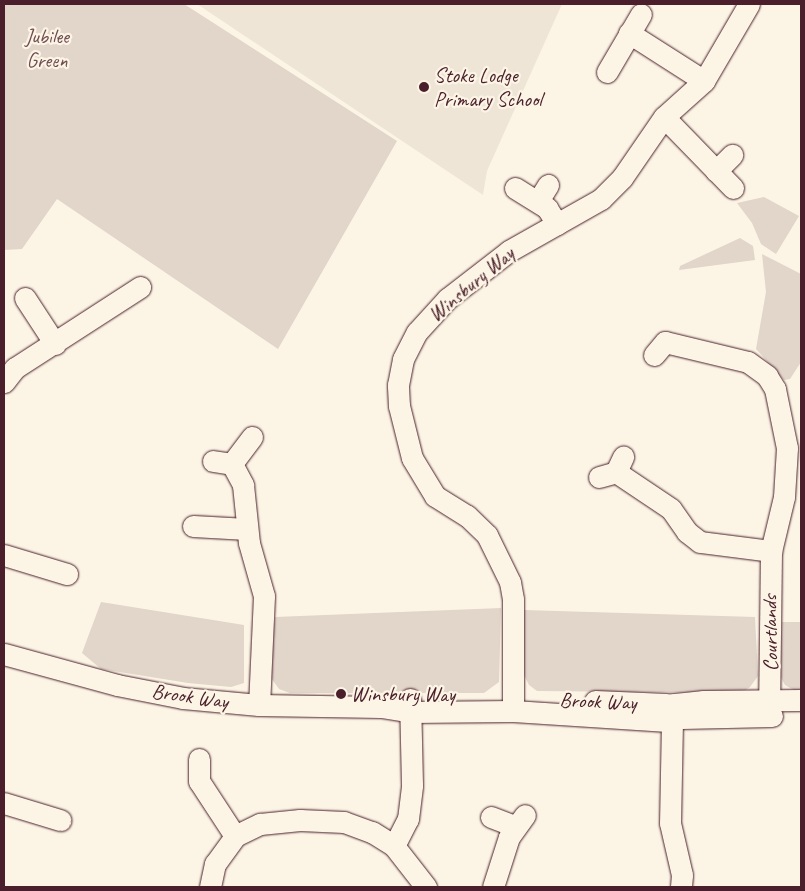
<!DOCTYPE html>
<style>
body{margin:0}
#map{position:relative;width:805px;height:891px;overflow:hidden;background:#fcf5e5;font-family:Caveat,sans-serif}
div>[style]{position:absolute}
.built>*{inset:0;background:#eee5d7}
.green>*{inset:0;background:#e2d5ca}
.roads{filter:drop-shadow(0 0 1px #4a1f2b) drop-shadow(0 0 1px #4a1f2b)}
.minor>*{height:21px;margin:-10.5px;padding:0 10.5px;transform-origin:10.5px;border-radius:10.5px;background:#fcf5e5}
.dots>*{width:14px;height:14px;translate:-50% -50%;box-sizing:border-box;border:2px solid #fcf5e5;border-radius:50%}
span{translate:-50% -50%;white-space:nowrap;text-align:center;line-height:1.15;-webkit-text-stroke:4.5px #fcf5e5;paint-order:stroke}
.park-label{font-size:21px;color:#704c53}
.poi-label{font-size:21px;color:#4a1f2b}
.left{translate:0 -50%;text-align:left}
.street-label{font-size:21px;color:#4a1f2b}
.frame{position:absolute;inset:0;border:5px solid #4a1f2b;pointer-events:none}
</style>
<div id="map">
<div class="built">
<div style="clip-path:polygon(197px 4px,562px 4px,487px 171px,483px 195px)"></div>
</div>
<div class="green">
<div style="clip-path:polygon(4px 4px,184px 4px,397px 141px,278px 349px,57px 199px,22px 249px,4px 250px)"></div>
<div style="clip-path:polygon(764px 197px,799px 216px,776px 254px,761px 244px,752px 223px,737px 203px)"></div>
<div style="clip-path:polygon(740px 238px,753px 246px,755px 260px,679px 270px,680px 266px)"></div>
<div style="clip-path:polygon(762px 254px,801px 274px,801px 362px,790px 379px,784px 380px,756px 349px,766px 292px)"></div>
<div style="clip-path:polygon(101px 602px,244px 625px,244px 683px,231px 687px,188px 683px,101px 669px,82px 653px)"></div>
<div style="clip-path:polygon(501px 608px,499px 682px,484px 693px,290px 693px,279px 689px,269px 675px,275px 617px)"></div>
<div style="clip-path:polygon(524px 610px,755px 617px,758px 676px,750px 687px,741px 693px,537px 691px,529px 685px,522px 671px)"></div>
<div style="clip-path:polygon(782px 622px,801px 622px,801px 694px,785px 685px,779px 674px)"></div>
</div>
<div class="roads">
<div class="minor">
<div style="left:629px;top:33px;width:89px;rotate:32.6deg"></div>
<div style="left:607px;top:72px;width:67px;rotate:-59.6deg"></div>
<div style="left:664px;top:117px;width:99px;rotate:45.8deg"></div>
<div style="left:716px;top:171px;width:23px;rotate:-45deg"></div>
<div style="left:515px;top:188px;width:38px;rotate:32deg"></div>
<div style="left:547px;top:208px;width:19px;rotate:58deg"></div>
<div style="left:538px;top:201px;width:19px;rotate:-58deg"></div>
<div style="left:25px;top:298px;width:55px;rotate:56.9deg"></div>
<div style="left:654px;top:355px;width:17px;rotate:-50deg"></div>
<div style="left:665px;top:342px;width:85px;rotate:13.5deg"></div>
<div style="left:748px;top:362px;width:24px;rotate:36deg"></div>
<div style="left:767px;top:376px;width:15px;rotate:58deg"></div>
<div style="left:775px;top:389px;width:60px;rotate:78.5deg"></div>
<div style="left:787px;top:448px;width:49px;rotate:93.5deg"></div>
<div style="left:784px;top:497px;width:56px;rotate:103.5deg"></div>
<div style="left:771px;top:551px;width:165px;rotate:90.7deg"></div>
<div style="left:4px;top:382px;width:18px;rotate:-52deg"></div>
<div style="left:15px;top:368px;width:149px;rotate:-32.9deg"></div>
<div style="left:252px;top:437px;width:34px;rotate:127deg"></div>
<div style="left:232px;top:464px;width:24px;rotate:62deg"></div>
<div style="left:243px;top:485px;width:58px;rotate:84.1deg"></div>
<div style="left:249px;top:543px;width:55px;rotate:74.2deg"></div>
<div style="left:264px;top:596px;width:109px;rotate:92.6deg"></div>
<div style="left:213px;top:461px;width:19px;rotate:9deg"></div>
<div style="left:616px;top:472px;width:66px;rotate:33.9deg"></div>
<div style="left:671px;top:509px;width:28px;rotate:55deg"></div>
<div style="left:687px;top:532px;width:16px;rotate:38deg"></div>
<div style="left:700px;top:542px;width:72px;rotate:7.2deg"></div>
<div style="left:599px;top:477px;width:18px;rotate:-16deg"></div>
<div style="left:616px;top:472px;width:17px;rotate:-65deg"></div>
<div style="left:193px;top:526px;width:54px;rotate:3.2deg"></div>
<div style="left:4px;top:555px;width:66px;rotate:16.8deg"></div>
<div style="left:4px;top:654px;width:117px;rotate:15.3deg"></div>
<div style="left:117px;top:685px;width:67px;rotate:11.1deg"></div>
<div style="left:183px;top:698px;width:76px;rotate:5.3deg"></div>
<div style="left:259px;top:705px;width:122px;rotate:0.9deg"></div>
<div style="left:381px;top:707px;width:30px;rotate:9deg"></div>
<div style="left:411px;top:712px;width:102px;rotate:-0.6deg"></div>
<div style="left:513px;top:711px;width:155px;rotate:3.7deg"></div>
<div style="left:668px;top:721px;width:7px;rotate:-8deg"></div>
<div style="left:675px;top:720px;width:7px;rotate:-56deg"></div>
<div style="left:679px;top:714px;width:11px;rotate:-117deg"></div>
<div style="left:595px;top:701px;width:71px;rotate:2.4deg"></div>
<div style="left:665px;top:705px;width:39px;rotate:-6deg"></div>
<div style="left:704px;top:701px;width:97px;rotate:-0.6deg"></div>
<div style="left:513px;top:711px;width:112px;rotate:-90deg"></div>
<div style="left:513px;top:599px;width:17px;rotate:-100deg"></div>
<div style="left:510px;top:582px;width:52px;rotate:-116.1deg"></div>
<div style="left:487px;top:535px;width:28px;rotate:-136deg"></div>
<div style="left:467px;top:516px;width:38px;rotate:-148deg"></div>
<div style="left:435px;top:496px;width:44px;rotate:-121.2deg"></div>
<div style="left:412px;top:458px;width:54px;rotate:-104deg"></div>
<div style="left:399px;top:406px;width:21px;rotate:-93deg"></div>
<div style="left:398px;top:385px;width:26px;rotate:-79deg"></div>
<div style="left:403px;top:359px;width:30px;rotate:-63deg"></div>
<div style="left:417px;top:332px;width:45px;rotate:-47.7deg"></div>
<div style="left:447px;top:299px;width:78px;rotate:-37.7deg"></div>
<div style="left:509px;top:251px;width:106px;rotate:-29.5deg"></div>
<div style="left:601px;top:199px;width:30px;rotate:-45deg"></div>
<div style="left:622px;top:178px;width:74px;rotate:-55.5deg"></div>
<div style="left:664px;top:117px;width:54px;rotate:-42deg"></div>
<div style="left:704px;top:81px;width:89px;rotate:-59.7deg"></div>
<div style="left:677px;top:718px;width:95px;rotate:-1.2deg"></div>
<div style="left:672px;top:721px;width:102px;rotate:91.1deg"></div>
<div style="left:670px;top:823px;width:53px;rotate:77deg"></div>
<div style="left:682px;top:875px;width:12px;rotate:95deg"></div>
<div style="left:199px;top:759px;width:22px;rotate:90deg"></div>
<div style="left:199px;top:781px;width:66px;rotate:56.8deg"></div>
<div style="left:4px;top:803px;width:59px;rotate:16.9deg"></div>
<div style="left:491px;top:817px;width:25px;rotate:21deg"></div>
<div style="left:394px;top:846px;width:30px;rotate:-63deg"></div>
<div style="left:408px;top:819px;width:34px;rotate:-83deg"></div>
<div style="left:412px;top:785px;width:86px;rotate:-91.3deg"></div>
<div style="left:210px;top:887px;width:24px;rotate:-78deg"></div>
<div style="left:215px;top:864px;width:34px;rotate:-54deg"></div>
<div style="left:235px;top:836px;width:28px;rotate:-26deg"></div>
<div style="left:260px;top:824px;width:40px;rotate:-5.7deg"></div>
<div style="left:300px;top:820px;width:44px;rotate:2.6deg"></div>
<div style="left:344px;top:822px;width:30px;rotate:20deg"></div>
<div style="left:372px;top:832px;width:26px;rotate:32deg"></div>
<div style="left:394px;top:846px;width:52px;rotate:52deg"></div>
<div style="left:493px;top:887px;width:52px;rotate:-72.3deg"></div>
<div style="left:509px;top:837px;width:27px;rotate:-54deg"></div>
</div>
</div>
<div class="dots">
<div style="left:424px;top:87px;background:#4a1f2b"></div>
<div style="left:341px;top:694px;background:#4a1f2b"></div>
</div>
<div class="park-label">
<span style="left:47px;top:48px">Jubilee<br>Green</span>
</div>
<div class="poi-label">
<span class="left" style="left:434px;top:87px">Stoke Lodge<br>Primary School</span>
<span class="left" style="left:351px;top:694px">Winsbury Way</span>
</div>
<div class="street-label">
<span style="left:471px;top:284px;rotate:-40deg">Winsbury Way</span>
<span style="left:770px;top:633px;rotate:-91deg">Courtlands</span>
<span style="left:190px;top:696px;rotate:8deg">Brook Way</span>
<span style="left:598px;top:701px;rotate:2deg">Brook Way</span>
</div>
<div class="frame"></div>
</div>
